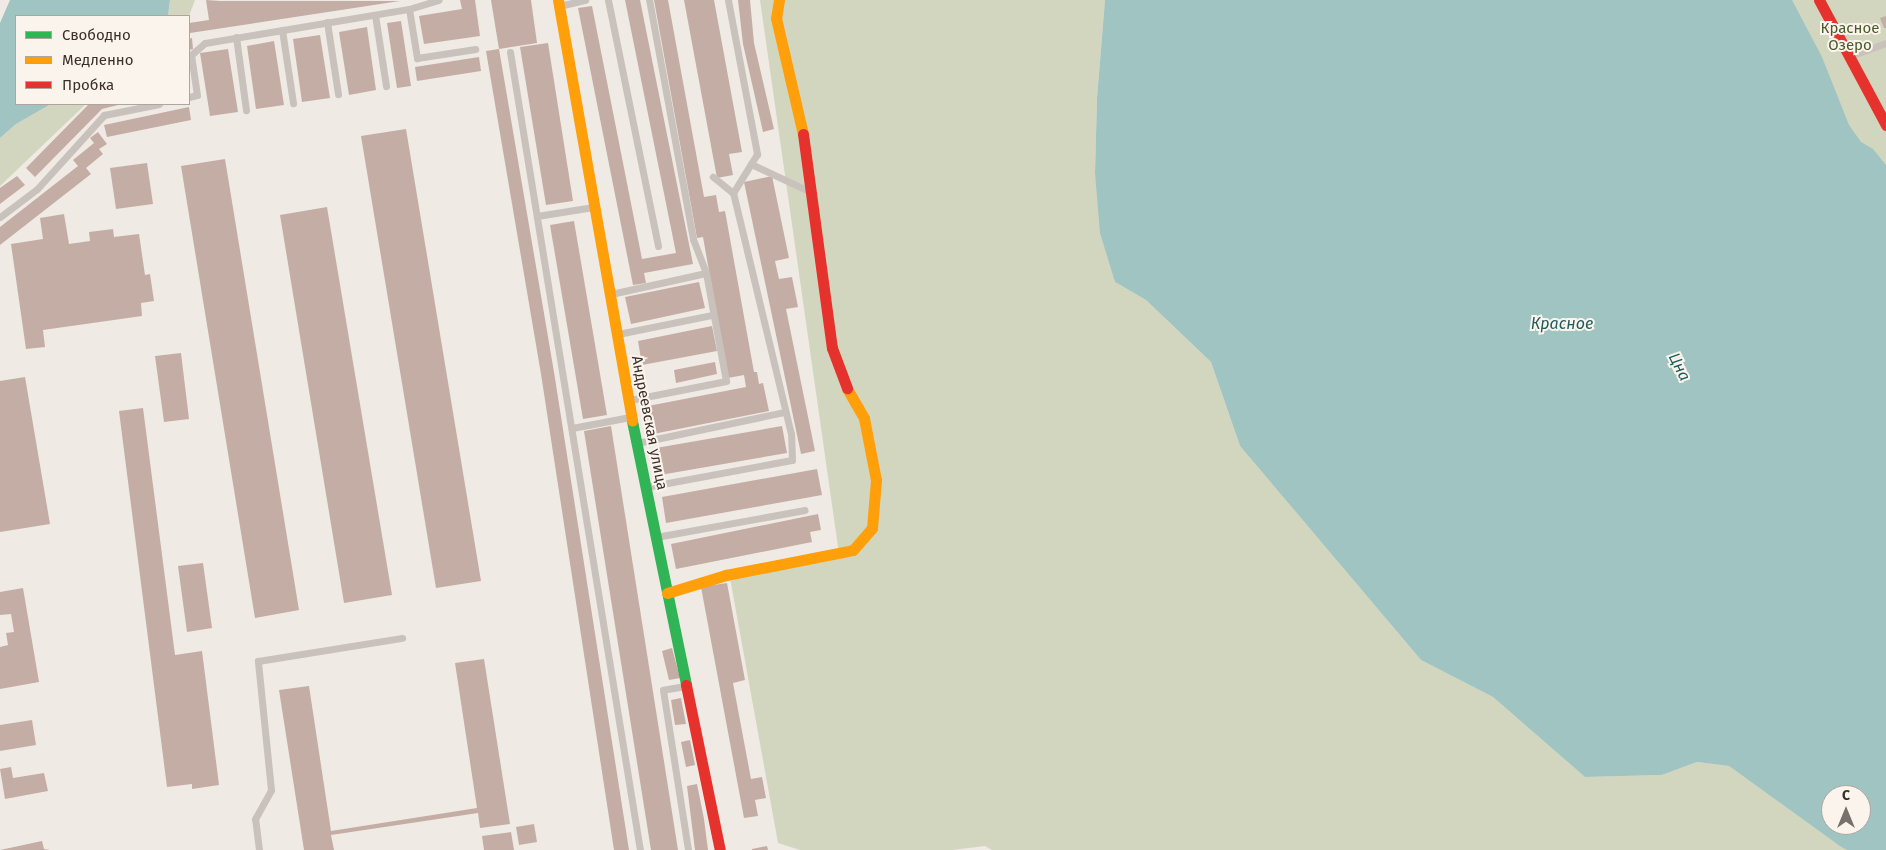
<!DOCTYPE html>
<meta charset="utf-8">
<style>
body{margin:0}
#map{position:relative;width:1886px;height:850px;overflow:hidden;background:#f0eae4;font-family:"Fira Sans",sans-serif}
div>[style]{position:absolute}
.green>*{inset:0;background:#d2d6be}
.water>*{inset:0;background:#a0c4c2}
.building>*{inset:0;background:#c4ada5}
.lane>*{height:7px;margin:-3.5px;padding:0 3.5px;transform-origin:3.5px;border-radius:3.5px;background:#c9c2bc}
.fast>*{height:11px;margin:-5.5px;padding:0 5.5px;transform-origin:5.5px;border-radius:5.5px;background:#30b455}
.slow>*{height:11px;margin:-5.5px;padding:0 5.5px;transform-origin:5.5px;border-radius:5.5px;background:#ff9f0a}
.jam>*{height:11px;margin:-5.5px;padding:0 5.5px;transform-origin:5.5px;border-radius:5.5px;background:#e5322d}
span{translate:-50% -50%;white-space:nowrap;text-align:center;line-height:1.15;-webkit-text-stroke:4px #fbf4ed;paint-order:stroke}
.park-label{font-size:15px;color:#4b5a2c}
.street-label{font-size:15px;color:#3b2f2a}
.water-label{font-size:16px;color:#1d5d5f;font-style:italic}
.legend{position:absolute;left:15px;top:15px;width:175px;height:90px;box-sizing:border-box;background:#fbf4ed;border:1px solid #aea59f;margin:0;padding:6px 9px;list-style:none;font-size:15px;color:#3b2f2a}
.legend li{display:flex;align-items:center;gap:10px;height:25px}
.legend b{width:25px;border:1px solid #aea59f}
.north{position:absolute;left:1821px;top:785px;width:50px;height:50px;box-sizing:border-box;background:#fbf4ed;border:1px solid #aea59f;border-radius:50%;rotate:0deg;font-size:14px;font-weight:700;line-height:20px;text-align:center;color:#3b2f2a}
.north::after{content:'';display:block;margin:auto;width:18px;height:22px;background:#7a706b;clip-path:polygon(50% 0,100% 100%,50% 72%,0 100%)}
</style>
<div id="map">
<div class="green">
<div style="clip-path:polygon(170px 0,195px 0,189px 16px,168px 16px)"></div>
<div style="clip-path:polygon(760px 0,1105px 0,1097px 98px,1095px 173px,1115px 282px,1146px 300px,1211px 362px,1240px 446px,1421px 660px,1493px 697px,1585px 777px,1662px 775px,1697px 762px,1729px 766px,1847px 850px,992px 850px,985px 846px,952px 850px,800px 850px,778px 843px,730px 578px,839px 554px)"></div>
<div style="clip-path:polygon(1789px 0,1886px 0,1886px 174px,1851px 136px)"></div>
<div style="clip-path:polygon(51px 104px,86px 104px,0 186px,0 138px,16px 124px)"></div>
</div>
<div class="water">
<div style="clip-path:polygon(10px 0,170px 0,168px 16px,16px 16px,16px 104px,51px 104px,16px 124px,0 138px,0 23px)"></div>
<div style="clip-path:polygon(evenodd,1105px 0,1792px 0,1822px 57px,1849px 125px,1861px 142px,1873px 149px,1886px 165px,1886px 850px,1847px 850px,1840px 846px,1729px 766px,1697px 762px,1662px 775px,1585px 777px,1493px 697px,1421px 660px,1240px 446px,1211px 362px,1146px 300px,1115px 282px,1100px 233px,1095px 173px,1097px 98px,1105px 0,1831px 795px,1861px 795px,1861px 825px,1831px 825px,1831px 795px)"></div>
</div>
<div class="building">
<div style="clip-path:polygon(206px 0,220px 1px,400px 1px,190px 33px,189px 23px,209px 20px)"></div>
<div style="clip-path:polygon(460px 0,475px 0,480px 36px,424px 44px,419px 16px,462px 9px)"></div>
<div style="clip-path:polygon(491px 0,531px 0,537px 43px,499px 49px)"></div>
<div style="clip-path:polygon(625px 0,640px 0,693px 264px,644px 273px,646px 283px,633px 285px,578px 8px,592px 6px,642px 259px,676px 253px)"></div>
<div style="clip-path:polygon(654px 0,668px 0,704px 197px,716px 195px,719px 212px,725px 211px,754px 372px,757px 372px,759px 384px,763px 383px,769px 411px,648px 435px,643px 407px,746px 387px,744px 375px,728px 378px,703px 237px,697px 238px)"></div>
<div style="clip-path:polygon(684px 0,714px 0,742px 152px,729px 154px,733px 175px,717px 178px)"></div>
<div style="clip-path:polygon(738px 0,750px 0,754px 43px,774px 129px,763px 132px,743px 44px)"></div>
<div style="clip-path:polygon(1886px 16px,1886px 28px,1884px 28px,1880px 18px)"></div>
<div style="clip-path:polygon(401px 21px,411px 86px,397px 88px,387px 23px)"></div>
<div style="clip-path:polygon(367px 27px,376px 90px,349px 95px,339px 32px)"></div>
<div style="clip-path:polygon(320px 35px,330px 98px,302px 102px,293px 39px)"></div>
<div style="clip-path:polygon(192px 38px,193px 49px,189px 50px,189px 39px)"></div>
<div style="clip-path:polygon(274px 41px,284px 105px,256px 109px,247px 46px)"></div>
<div style="clip-path:polygon(548px 43px,573px 201px,546px 205px,520px 47px)"></div>
<div style="clip-path:polygon(228px 49px,238px 112px,210px 116px,200px 53px)"></div>
<div style="clip-path:polygon(499px 49px,554px 372px,629px 850px,614px 850px,541px 374px,486px 51px)"></div>
<div style="clip-path:polygon(479px 57px,481px 71px,417px 81px,415px 67px)"></div>
<div style="clip-path:polygon(89px 104px,122px 104px,102px 109px,35px 177px,26px 168px)"></div>
<div style="clip-path:polygon(189px 107px,191px 120px,107px 137px,104px 125px)"></div>
<div style="clip-path:polygon(406px 129px,481px 581px,436px 588px,361px 136px)"></div>
<div style="clip-path:polygon(98px 132px,107px 144px,99px 149px,103px 154px,86px 168px,91px 174px,0 245px,0 227px,78px 166px,73px 160px,94px 143px,90px 138px)"></div>
<div style="clip-path:polygon(225px 159px,299px 610px,255px 618px,181px 166px)"></div>
<div style="clip-path:polygon(147px 163px,153px 204px,116px 209px,110px 168px)"></div>
<div style="clip-path:polygon(17px 176px,25px 185px,0 204px,0 188px)"></div>
<div style="clip-path:polygon(772px 176px,789px 258px,775px 261px,779px 279px,792px 277px,798px 307px,786px 309px,815px 451px,801px 454px,744px 182px)"></div>
<div style="clip-path:polygon(327px 207px,392px 595px,344px 603px,280px 215px)"></div>
<div style="clip-path:polygon(64px 214px,69px 244px,90px 241px,89px 232px,113px 229px,114px 237px,139px 234px,145px 275px,150px 274px,154px 301px,141px 303px,142px 316px,43px 330px,45px 347px,26px 349px,11px 244px,43px 239px,40px 218px)"></div>
<div style="clip-path:polygon(574px 221px,607px 415px,583px 419px,550px 225px)"></div>
<div style="clip-path:polygon(699px 282px,705px 308px,631px 324px,625px 297px)"></div>
<div style="clip-path:polygon(712px 326px,717px 351px,642px 365px,638px 341px)"></div>
<div style="clip-path:polygon(181px 353px,189px 419px,164px 422px,155px 356px)"></div>
<div style="clip-path:polygon(715px 362px,717px 374px,676px 383px,674px 370px)"></div>
<div style="clip-path:polygon(25px 377px,50px 524px,0 532px,0 381px)"></div>
<div style="clip-path:polygon(143px 408px,175px 655px,202px 651px,219px 785px,192px 789px,192px 784px,167px 787px,119px 411px)"></div>
<div style="clip-path:polygon(611px 426px,678px 850px,651px 850px,584px 431px)"></div>
<div style="clip-path:polygon(782px 426px,787px 453px,660px 475px,656px 448px)"></div>
<div style="clip-path:polygon(817px 469px,822px 495px,666px 523px,662px 497px)"></div>
<div style="clip-path:polygon(818px 514px,821px 530px,810px 532px,812px 542px,676px 569px,671px 544px)"></div>
<div style="clip-path:polygon(203px 563px,212px 628px,187px 632px,178px 566px)"></div>
<div style="clip-path:polygon(727px 583px,745px 680px,733px 683px,751px 779px,762px 777px,766px 798px,755px 800px,758px 816px,744px 818px,701px 587px)"></div>
<div style="clip-path:polygon(23px 588px,39px 682px,0 689px,0 647px,8px 645px,6px 633px,14px 632px,11px 614px,0 615px,0 592px)"></div>
<div style="clip-path:polygon(672px 648px,680px 678px,669px 680px,662px 651px)"></div>
<div style="clip-path:polygon(484px 659px,510px 824px,480px 828px,478px 813px,331px 835px,334px 850px,304px 850px,279px 690px,309px 686px,331px 831px,477px 808px,455px 663px)"></div>
<div style="clip-path:polygon(681px 698px,686px 724px,675px 725px,671px 700px)"></div>
<div style="clip-path:polygon(32px 720px,36px 745px,0 751px,0 725px)"></div>
<div style="clip-path:polygon(690px 740px,695px 765px,686px 767px,681px 742px)"></div>
<div style="clip-path:polygon(11px 767px,13px 778px,44px 773px,48px 791px,5px 799px,0 769px)"></div>
<div style="clip-path:polygon(697px 784px,704px 819px,708px 850px,695px 850px,687px 786px)"></div>
<div style="clip-path:polygon(534px 824px,537px 842px,519px 845px,516px 827px)"></div>
<div style="clip-path:polygon(511px 832px,514px 850px,484px 850px,482px 836px)"></div>
<div style="clip-path:polygon(42px 841px,44px 849px,50px 850px,0 850px)"></div>
<div style="clip-path:polygon(767px 846px,768px 850px,752px 850px,752px 849px)"></div>
</div>
<div class="lane">
<div style="left:608px;top:0;width:251px;rotate:78.5deg"></div>
<div style="left:728px;top:0;width:157px;rotate:79.3deg"></div>
<div style="left:757px;top:154px;width:46px;rotate:121.6deg"></div>
<div style="left:559px;top:6px;width:27px;rotate:-13deg"></div>
<div style="left:409px;top:9px;width:50px;rotate:80.7deg"></div>
<div style="left:417px;top:58px;width:59px;rotate:-8.8deg"></div>
<div style="left:375px;top:15px;width:72px;rotate:81.2deg"></div>
<div style="left:327px;top:22px;width:73px;rotate:81.3deg"></div>
<div style="left:282px;top:30px;width:74px;rotate:81.4deg"></div>
<div style="left:236px;top:37px;width:74px;rotate:82.2deg"></div>
<div style="left:510px;top:52px;width:809px;rotate:80.75deg"></div>
<div style="left:1850px;top:56px;width:38px;rotate:-20deg"></div>
<div style="left:189px;top:97px;width:8px;rotate:-14deg"></div>
<div style="left:197px;top:95px;width:40px;rotate:-98.5deg"></div>
<div style="left:191px;top:55px;width:18px;rotate:-41deg"></div>
<div style="left:205px;top:43px;width:207px;rotate:-9.5deg"></div>
<div style="left:409px;top:9px;width:31px;rotate:-17deg"></div>
<div style="left:751px;top:164px;width:64px;rotate:25deg"></div>
<div style="left:537px;top:216px;width:57px;rotate:-9.1deg"></div>
<div style="left:0;top:217px;width:46px;rotate:-37.1deg"></div>
<div style="left:37px;top:189px;width:100px;rotate:-47.8deg"></div>
<div style="left:104px;top:115px;width:56px;rotate:-11.3deg"></div>
<div style="left:611px;top:294px;width:97px;rotate:-12.5deg"></div>
<div style="left:618px;top:334px;width:95px;rotate:-11.5deg"></div>
<div style="left:630px;top:400px;width:98px;rotate:-11.2deg"></div>
<div style="left:726px;top:381px;width:110px;rotate:-100.5deg"></div>
<div style="left:706px;top:273px;width:36px;rotate:-111deg"></div>
<div style="left:693px;top:239px;width:243px;rotate:-100.4deg"></div>
<div style="left:572px;top:428px;width:59px;rotate:-10.7deg"></div>
<div style="left:637px;top:443px;width:150px;rotate:-11.9deg"></div>
<div style="left:646px;top:487px;width:148px;rotate:-10.5deg"></div>
<div style="left:792px;top:460px;width:26px;rotate:-92deg"></div>
<div style="left:791px;top:434px;width:248px;rotate:-103.5deg"></div>
<div style="left:733px;top:193px;width:26px;rotate:-141deg"></div>
<div style="left:656px;top:537px;width:151px;rotate:-10.3deg"></div>
<div style="left:685px;top:686px;width:22px;rotate:170deg"></div>
<div style="left:663px;top:690px;width:162px;rotate:81.1deg"></div>
<div style="left:259px;top:850px;width:31px;rotate:-97deg"></div>
<div style="left:255px;top:819px;width:33px;rotate:-61deg"></div>
<div style="left:271px;top:790px;width:130px;rotate:-95.8deg"></div>
<div style="left:258px;top:661px;width:146px;rotate:-9.1deg"></div>
</div>
<div class="fast">
<div style="left:632px;top:421px;width:269px;rotate:78.4deg"></div>
</div>
<div class="slow">
<div style="left:558px;top:0;width:427px;rotate:80deg"></div>
<div style="left:779px;top:0;width:18px;rotate:99deg"></div>
<div style="left:776px;top:18px;width:119px;rotate:76.9deg"></div>
<div style="left:667px;top:593px;width:62px;rotate:-17deg"></div>
<div style="left:726px;top:575px;width:129px;rotate:-11.1deg"></div>
<div style="left:853px;top:550px;width:29px;rotate:-49deg"></div>
<div style="left:872px;top:528px;width:48px;rotate:-85.2deg"></div>
<div style="left:876px;top:480px;width:63px;rotate:-101deg"></div>
<div style="left:864px;top:418px;width:34px;rotate:-120deg"></div>
</div>
<div class="jam">
<div style="left:1819px;top:0;width:142px;rotate:61.8deg"></div>
<div style="left:803px;top:134px;width:216px;rotate:82.3deg"></div>
<div style="left:832px;top:348px;width:43px;rotate:69.4deg"></div>
<div style="left:686px;top:685px;width:168px;rotate:78.4deg"></div>
</div>
<div class="park-label">
<span style="left:1850px;top:37px">Красное<br>Озеро</span>
</div>
<div class="street-label">
<span style="left:649px;top:423px;rotate:79deg">Андреевская улица</span>
</div>
<div class="water-label">
<span style="left:1562px;top:324px">Красное</span>
<span style="left:1679px;top:367px;rotate:63deg">Цна</span>
</div>
<ul class="legend">
<li><b style="height:6px;background:#30b455"></b>Свободно</li>
<li><b style="height:6px;background:#ff9f0a"></b>Медленно</li>
<li><b style="height:6px;background:#e5322d"></b>Пробка</li>
</ul>
<div class="north">С</div>
</div>
